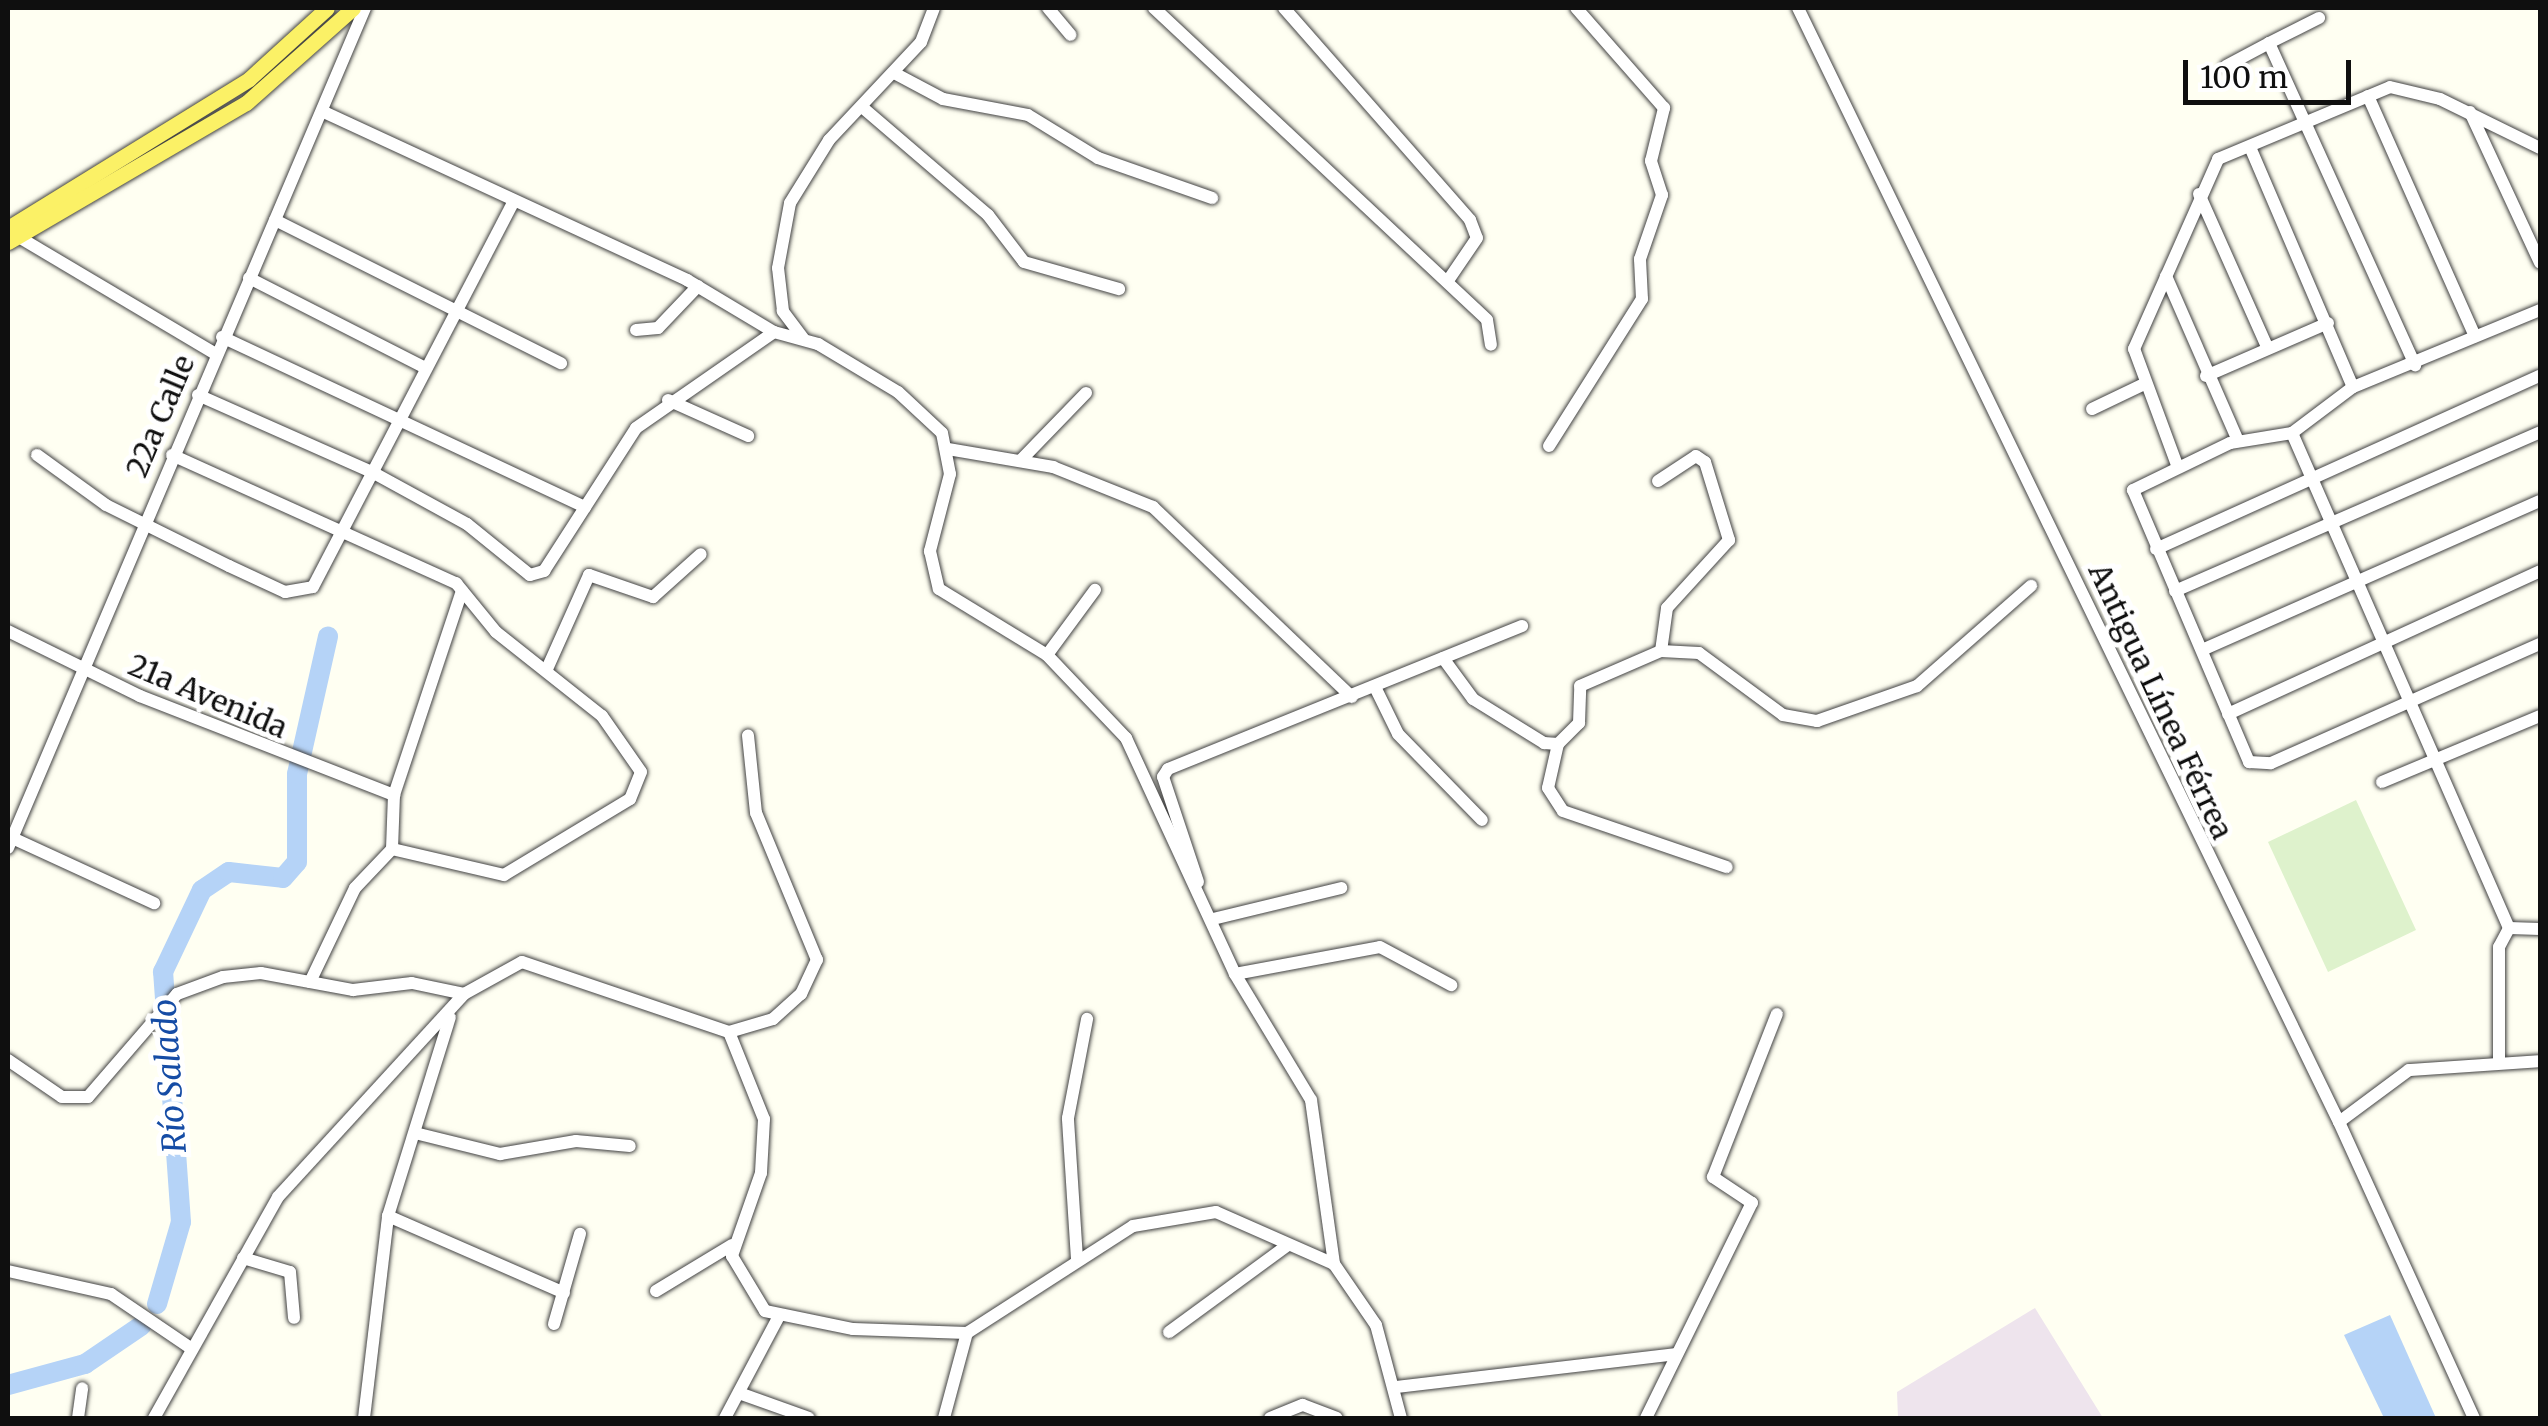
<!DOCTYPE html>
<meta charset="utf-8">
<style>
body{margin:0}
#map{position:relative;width:2548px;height:1426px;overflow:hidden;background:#fffff2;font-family:Merriweather,serif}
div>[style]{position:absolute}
.industrial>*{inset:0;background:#eee4ed}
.pitch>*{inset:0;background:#def2cc}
.water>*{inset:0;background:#b5d3f7}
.river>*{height:20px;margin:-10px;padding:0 10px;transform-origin:10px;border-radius:10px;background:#b5d3f7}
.roads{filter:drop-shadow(0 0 2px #424242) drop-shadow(0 0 2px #424242)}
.minor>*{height:12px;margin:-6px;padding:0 6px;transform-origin:6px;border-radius:6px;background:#fff}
.major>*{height:15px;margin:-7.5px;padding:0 7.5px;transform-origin:7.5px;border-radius:7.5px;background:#fbf166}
span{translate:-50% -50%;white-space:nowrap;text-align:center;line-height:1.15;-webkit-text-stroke:10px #fff;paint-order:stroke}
.street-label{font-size:30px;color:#0f0f0f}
.water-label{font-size:32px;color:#154ca5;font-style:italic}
.frame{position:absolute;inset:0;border:10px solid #0f0f0f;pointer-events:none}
.scale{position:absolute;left:2183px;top:60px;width:168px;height:45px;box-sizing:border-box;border:5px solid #0f0f0f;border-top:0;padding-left:12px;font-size:30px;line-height:35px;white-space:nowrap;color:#0f0f0f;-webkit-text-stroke:8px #fff;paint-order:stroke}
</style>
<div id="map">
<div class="industrial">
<div style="clip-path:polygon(2035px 1308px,2103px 1418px,1898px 1418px,1897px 1392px)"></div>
</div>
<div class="pitch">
<div style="clip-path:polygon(2356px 800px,2416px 930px,2328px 972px,2268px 842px)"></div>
</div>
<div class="water">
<div style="clip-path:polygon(2390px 1315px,2436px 1418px,2384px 1418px,2344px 1335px)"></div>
</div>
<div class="river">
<div style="left:157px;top:1304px;width:85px;rotate:-73.7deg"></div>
<div style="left:181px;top:1222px;width:251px;rotate:-94.1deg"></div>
<div style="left:163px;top:972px;width:91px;rotate:-64.6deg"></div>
<div style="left:202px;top:890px;width:32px;rotate:-34deg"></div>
<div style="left:229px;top:872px;width:54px;rotate:6.3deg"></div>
<div style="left:283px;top:878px;width:21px;rotate:-49deg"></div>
<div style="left:297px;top:862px;width:88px;rotate:-90deg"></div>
<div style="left:297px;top:774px;width:141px;rotate:-77.3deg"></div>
<div style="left:8px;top:1385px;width:80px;rotate:-15.3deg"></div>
<div style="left:85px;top:1364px;width:68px;rotate:-34.2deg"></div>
</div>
<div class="roads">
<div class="minor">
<div style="left:1048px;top:8px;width:35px;rotate:50deg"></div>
<div style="left:1154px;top:8px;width:456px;rotate:43.1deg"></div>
<div style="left:1487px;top:320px;width:25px;rotate:81deg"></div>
<div style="left:1284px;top:8px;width:282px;rotate:48.7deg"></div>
<div style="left:1470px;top:220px;width:19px;rotate:69deg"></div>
<div style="left:1477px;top:238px;width:53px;rotate:124.3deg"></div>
<div style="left:1798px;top:8px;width:1238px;rotate:64.1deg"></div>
<div style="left:2339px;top:1122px;width:325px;rotate:65.5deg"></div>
<div style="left:2269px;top:43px;width:56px;rotate:-26.6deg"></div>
<div style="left:2226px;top:66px;width:49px;rotate:-28.1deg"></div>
<div style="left:2269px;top:43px;width:354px;rotate:65.6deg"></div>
<div style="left:896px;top:74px;width:53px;rotate:28deg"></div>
<div style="left:943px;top:99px;width:86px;rotate:10.7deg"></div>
<div style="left:1028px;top:115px;width:82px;rotate:31.6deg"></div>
<div style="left:1098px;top:158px;width:121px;rotate:19.3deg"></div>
<div style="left:2368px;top:96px;width:263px;rotate:66deg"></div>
<div style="left:862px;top:107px;width:166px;rotate:40.6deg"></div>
<div style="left:988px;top:215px;width:59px;rotate:52.5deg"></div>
<div style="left:1024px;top:262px;width:99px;rotate:15.9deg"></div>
<div style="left:2470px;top:112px;width:166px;rotate:65.1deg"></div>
<div style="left:326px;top:113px;width:398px;rotate:24.8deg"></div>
<div style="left:687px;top:280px;width:101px;rotate:30.9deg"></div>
<div style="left:774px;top:332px;width:46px;rotate:15.3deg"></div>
<div style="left:818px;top:344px;width:93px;rotate:31deg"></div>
<div style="left:898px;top:392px;width:60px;rotate:43deg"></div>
<div style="left:942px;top:433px;width:42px;rotate:79deg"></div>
<div style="left:950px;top:474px;width:80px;rotate:104.6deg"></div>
<div style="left:930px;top:551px;width:39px;rotate:77deg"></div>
<div style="left:939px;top:589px;width:127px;rotate:31.4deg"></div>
<div style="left:1047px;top:655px;width:115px;rotate:46.4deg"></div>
<div style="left:1126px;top:738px;width:260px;rotate:65.2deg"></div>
<div style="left:1235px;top:974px;width:147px;rotate:58.9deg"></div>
<div style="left:1311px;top:1100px;width:166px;rotate:82deg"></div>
<div style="left:2250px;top:147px;width:261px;rotate:66.8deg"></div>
<div style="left:2199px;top:194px;width:167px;rotate:66deg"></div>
<div style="left:275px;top:220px;width:320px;rotate:26.6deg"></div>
<div style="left:17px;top:236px;width:229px;rotate:30.7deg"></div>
<div style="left:2166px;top:276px;width:180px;rotate:66.4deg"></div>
<div style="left:249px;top:278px;width:196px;rotate:27deg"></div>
<div style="left:2540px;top:310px;width:202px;rotate:157.6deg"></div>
<div style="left:2353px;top:387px;width:76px;rotate:143deg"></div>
<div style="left:2292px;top:433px;width:540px;rotate:66.33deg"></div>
<div style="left:2509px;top:928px;width:31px;rotate:2deg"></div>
<div style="left:636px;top:330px;width:22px;rotate:-5deg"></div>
<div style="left:658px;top:328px;width:58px;rotate:-46.4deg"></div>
<div style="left:222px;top:337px;width:401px;rotate:25.1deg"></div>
<div style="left:803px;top:338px;width:34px;rotate:-127deg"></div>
<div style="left:783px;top:311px;width:43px;rotate:-96.6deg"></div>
<div style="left:778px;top:268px;width:66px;rotate:-79.5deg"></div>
<div style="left:790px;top:203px;width:74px;rotate:-58.2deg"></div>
<div style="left:829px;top:140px;width:134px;rotate:-46.8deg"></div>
<div style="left:921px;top:42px;width:36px;rotate:-69deg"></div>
<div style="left:2206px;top:376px;width:133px;rotate:-23.5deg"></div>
<div style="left:198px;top:395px;width:190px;rotate:23.9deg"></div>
<div style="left:372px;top:472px;width:108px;rotate:28.7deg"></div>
<div style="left:467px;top:524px;width:81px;rotate:39deg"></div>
<div style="left:530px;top:575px;width:15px;rotate:-16deg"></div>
<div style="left:544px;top:571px;width:170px;rotate:-57.2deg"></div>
<div style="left:636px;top:428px;width:168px;rotate:-34.8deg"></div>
<div style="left:668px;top:400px;width:88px;rotate:24.2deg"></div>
<div style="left:2092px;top:409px;width:55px;rotate:-25.6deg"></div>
<div style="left:2292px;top:433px;width:63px;rotate:170.8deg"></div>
<div style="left:2230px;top:443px;width:108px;rotate:154.1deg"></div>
<div style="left:2133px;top:490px;width:296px;rotate:66.9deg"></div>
<div style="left:2249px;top:762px;width:22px;rotate:3deg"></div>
<div style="left:2271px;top:763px;width:294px;rotate:-23.9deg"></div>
<div style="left:1549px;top:446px;width:174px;rotate:-57.7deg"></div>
<div style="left:1642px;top:299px;width:40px;rotate:-92.9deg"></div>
<div style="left:1640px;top:259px;width:68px;rotate:-71deg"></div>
<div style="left:1662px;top:195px;width:36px;rotate:-108deg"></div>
<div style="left:1651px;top:161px;width:55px;rotate:-76.2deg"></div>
<div style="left:1664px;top:108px;width:133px;rotate:-131.3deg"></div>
<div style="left:948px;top:449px;width:107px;rotate:9.7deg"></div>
<div style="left:1053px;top:467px;width:108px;rotate:21.8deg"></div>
<div style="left:1153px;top:507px;width:275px;rotate:43.7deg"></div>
<div style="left:37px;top:455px;width:85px;rotate:35.9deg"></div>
<div style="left:106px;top:505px;width:137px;rotate:26.4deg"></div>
<div style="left:229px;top:566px;width:62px;rotate:24.9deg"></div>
<div style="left:285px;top:592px;width:28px;rotate:-10deg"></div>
<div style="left:313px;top:587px;width:433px;rotate:-62.5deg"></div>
<div style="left:172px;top:455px;width:312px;rotate:24.3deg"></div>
<div style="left:456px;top:583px;width:63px;rotate:50.8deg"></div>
<div style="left:496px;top:632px;width:135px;rotate:38.4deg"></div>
<div style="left:602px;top:716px;width:68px;rotate:55.1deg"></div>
<div style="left:641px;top:772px;width:29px;rotate:112deg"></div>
<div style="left:630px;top:799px;width:147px;rotate:148.9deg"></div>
<div style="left:504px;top:875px;width:115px;rotate:-166.9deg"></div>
<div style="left:1022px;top:459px;width:92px;rotate:-45.9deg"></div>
<div style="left:2177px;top:465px;width:124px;rotate:-110.3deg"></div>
<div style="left:2134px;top:349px;width:208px;rotate:-66.1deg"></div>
<div style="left:2218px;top:159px;width:186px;rotate:-22.7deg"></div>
<div style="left:2390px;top:87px;width:51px;rotate:13.5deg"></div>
<div style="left:2440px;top:99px;width:111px;rotate:26.1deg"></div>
<div style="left:1658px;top:481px;width:45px;rotate:-33.3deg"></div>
<div style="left:1696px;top:456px;width:11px;rotate:34deg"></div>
<div style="left:1705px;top:462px;width:82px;rotate:72.9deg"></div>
<div style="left:1729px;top:540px;width:92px;rotate:132.4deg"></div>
<div style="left:1667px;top:608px;width:43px;rotate:97.9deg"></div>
<div style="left:2156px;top:549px;width:421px;rotate:-24.3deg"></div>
<div style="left:2175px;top:591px;width:398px;rotate:-23.5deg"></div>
<div style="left:8px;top:631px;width:147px;rotate:26.2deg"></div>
<div style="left:140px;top:696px;width:273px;rotate:21.3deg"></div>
<div style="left:2202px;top:650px;width:369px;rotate:-23.8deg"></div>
<div style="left:1047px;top:655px;width:81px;rotate:-53.6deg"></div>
<div style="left:1443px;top:658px;width:51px;rotate:53.8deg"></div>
<div style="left:1473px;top:699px;width:84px;rotate:31.8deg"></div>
<div style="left:1544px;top:743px;width:14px;rotate:4deg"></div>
<div style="left:1558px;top:744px;width:30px;rotate:-45deg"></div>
<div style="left:1579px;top:723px;width:37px;rotate:-88deg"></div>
<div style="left:1580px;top:686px;width:88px;rotate:-23.4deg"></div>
<div style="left:1661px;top:651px;width:38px;rotate:3deg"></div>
<div style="left:1699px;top:653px;width:104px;rotate:36.4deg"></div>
<div style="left:1783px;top:715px;width:35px;rotate:10deg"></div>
<div style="left:1817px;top:721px;width:106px;rotate:-19.3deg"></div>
<div style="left:1917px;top:686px;width:152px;rotate:-41.3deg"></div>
<div style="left:547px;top:669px;width:103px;rotate:-65.9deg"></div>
<div style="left:589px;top:575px;width:68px;rotate:19deg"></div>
<div style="left:653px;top:597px;width:64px;rotate:-41.9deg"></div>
<div style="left:1375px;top:687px;width:52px;rotate:63.9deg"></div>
<div style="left:1398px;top:734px;width:120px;rotate:45.7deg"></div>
<div style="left:2228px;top:714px;width:343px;rotate:-24.6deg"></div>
<div style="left:1558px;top:744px;width:45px;rotate:102.8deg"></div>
<div style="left:1548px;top:788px;width:27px;rotate:57deg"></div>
<div style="left:1563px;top:811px;width:173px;rotate:18.9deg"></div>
<div style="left:2382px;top:782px;width:171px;rotate:-22.7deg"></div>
<div style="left:8px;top:836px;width:161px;rotate:24.7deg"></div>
<div style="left:8px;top:848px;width:913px;rotate:-66.97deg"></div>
<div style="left:1198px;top:882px;width:111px;rotate:-108.4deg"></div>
<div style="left:1163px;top:777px;width:9px;rotate:-58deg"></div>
<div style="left:1168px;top:769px;width:382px;rotate:-22deg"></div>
<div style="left:1213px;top:919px;width:132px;rotate:-13.6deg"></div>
<div style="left:1235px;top:974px;width:147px;rotate:-10.5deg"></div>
<div style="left:1380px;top:947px;width:81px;rotate:28.2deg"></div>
<div style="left:310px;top:982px;width:104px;rotate:-64.4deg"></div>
<div style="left:355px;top:888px;width:54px;rotate:-46.5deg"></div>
<div style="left:392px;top:849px;width:54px;rotate:-87.9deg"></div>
<div style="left:394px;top:795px;width:215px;rotate:-71.6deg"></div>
<div style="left:729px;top:1032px;width:46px;rotate:-16.5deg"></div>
<div style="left:773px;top:1019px;width:38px;rotate:-42deg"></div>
<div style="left:801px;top:994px;width:38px;rotate:-65deg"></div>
<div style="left:817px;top:960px;width:159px;rotate:-112.5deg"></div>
<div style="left:756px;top:813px;width:78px;rotate:-95.9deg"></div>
<div style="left:8px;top:1060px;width:65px;rotate:34.4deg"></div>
<div style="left:62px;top:1097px;width:26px"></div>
<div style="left:88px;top:1097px;width:136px;rotate:-49.2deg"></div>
<div style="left:177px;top:994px;width:49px;rotate:-20.3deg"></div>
<div style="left:223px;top:977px;width:38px;rotate:-6deg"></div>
<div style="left:261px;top:973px;width:94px;rotate:10.5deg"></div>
<div style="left:353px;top:990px;width:59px;rotate:-6.8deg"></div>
<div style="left:412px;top:983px;width:53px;rotate:11.9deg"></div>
<div style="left:2499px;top:1063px;width:116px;rotate:-90deg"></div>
<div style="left:2499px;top:947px;width:21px;rotate:-62deg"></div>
<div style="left:2339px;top:1122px;width:87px;rotate:-36.6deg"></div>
<div style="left:2409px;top:1070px;width:131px;rotate:-3.9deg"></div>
<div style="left:415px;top:1133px;width:88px;rotate:13.9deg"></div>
<div style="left:500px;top:1154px;width:77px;rotate:-9.7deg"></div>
<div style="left:576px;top:1141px;width:54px;rotate:5.3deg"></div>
<div style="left:388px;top:1216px;width:192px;rotate:23.6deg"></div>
<div style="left:243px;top:1258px;width:49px;rotate:16.6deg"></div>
<div style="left:290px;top:1272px;width:46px;rotate:85deg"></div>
<div style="left:1077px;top:1259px;width:141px;rotate:-93.7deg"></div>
<div style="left:1068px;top:1118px;width:101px;rotate:-79.1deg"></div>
<div style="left:8px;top:1271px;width:106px;rotate:12.6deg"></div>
<div style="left:111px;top:1294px;width:98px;rotate:34.2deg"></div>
<div style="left:656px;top:1291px;width:89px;rotate:-31.2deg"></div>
<div style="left:554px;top:1324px;width:94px;rotate:-73.9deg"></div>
<div style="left:1169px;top:1332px;width:147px;rotate:-36.2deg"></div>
<div style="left:1396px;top:1387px;width:281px;rotate:-6.7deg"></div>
<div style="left:739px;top:1393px;width:74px;rotate:19.7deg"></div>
<div style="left:78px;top:1418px;width:30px;rotate:-82deg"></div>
<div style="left:154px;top:1418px;width:253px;rotate:-60.7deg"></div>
<div style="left:278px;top:1197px;width:275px;rotate:-47.5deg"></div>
<div style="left:464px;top:994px;width:66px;rotate:-28.9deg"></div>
<div style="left:522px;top:962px;width:219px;rotate:18.7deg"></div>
<div style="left:729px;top:1032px;width:94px;rotate:68.1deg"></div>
<div style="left:764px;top:1119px;width:54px;rotate:93.2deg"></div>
<div style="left:761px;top:1173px;width:88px;rotate:109.3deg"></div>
<div style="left:732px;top:1256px;width:64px;rotate:59deg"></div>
<div style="left:765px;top:1311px;width:90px;rotate:11.6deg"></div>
<div style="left:853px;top:1329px;width:114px;rotate:2deg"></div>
<div style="left:967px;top:1333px;width:197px;rotate:-32.8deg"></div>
<div style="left:1133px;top:1226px;width:84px;rotate:-9.6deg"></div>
<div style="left:1216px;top:1212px;width:129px;rotate:23.8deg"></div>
<div style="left:1334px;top:1264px;width:74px;rotate:55.5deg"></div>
<div style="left:1376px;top:1325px;width:96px;rotate:75deg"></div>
<div style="left:364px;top:1418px;width:203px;rotate:-83.2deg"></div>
<div style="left:388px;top:1216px;width:208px;rotate:-72.7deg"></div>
<div style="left:725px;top:1418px;width:113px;rotate:-62.1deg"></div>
<div style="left:944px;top:1418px;width:88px;rotate:-74.9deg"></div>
<div style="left:1270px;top:1418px;width:35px;rotate:-22deg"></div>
<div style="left:1303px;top:1405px;width:36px;rotate:21deg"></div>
<div style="left:1646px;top:1418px;width:240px;rotate:-63.8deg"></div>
<div style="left:1752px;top:1203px;width:47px;rotate:-146.3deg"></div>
<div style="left:1713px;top:1177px;width:175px;rotate:-68.6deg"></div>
</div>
<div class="major">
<div style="left:8px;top:228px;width:283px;rotate:-31.7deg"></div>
<div style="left:249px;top:79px;width:105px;rotate:-42.3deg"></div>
<div style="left:8px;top:242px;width:276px;rotate:-30.3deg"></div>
<div style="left:246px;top:103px;width:143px;rotate:-41.6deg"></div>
</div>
</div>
<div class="street-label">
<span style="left:160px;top:416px;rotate:-67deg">22a Calle</span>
<span style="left:208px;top:696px;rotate:23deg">21a Avenida</span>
<span style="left:2161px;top:701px;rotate:65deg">Antigua Línea Férrea</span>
</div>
<div class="water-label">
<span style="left:170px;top:1076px;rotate:-94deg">Río Salado</span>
</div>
<div class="frame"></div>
<div class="scale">100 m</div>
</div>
